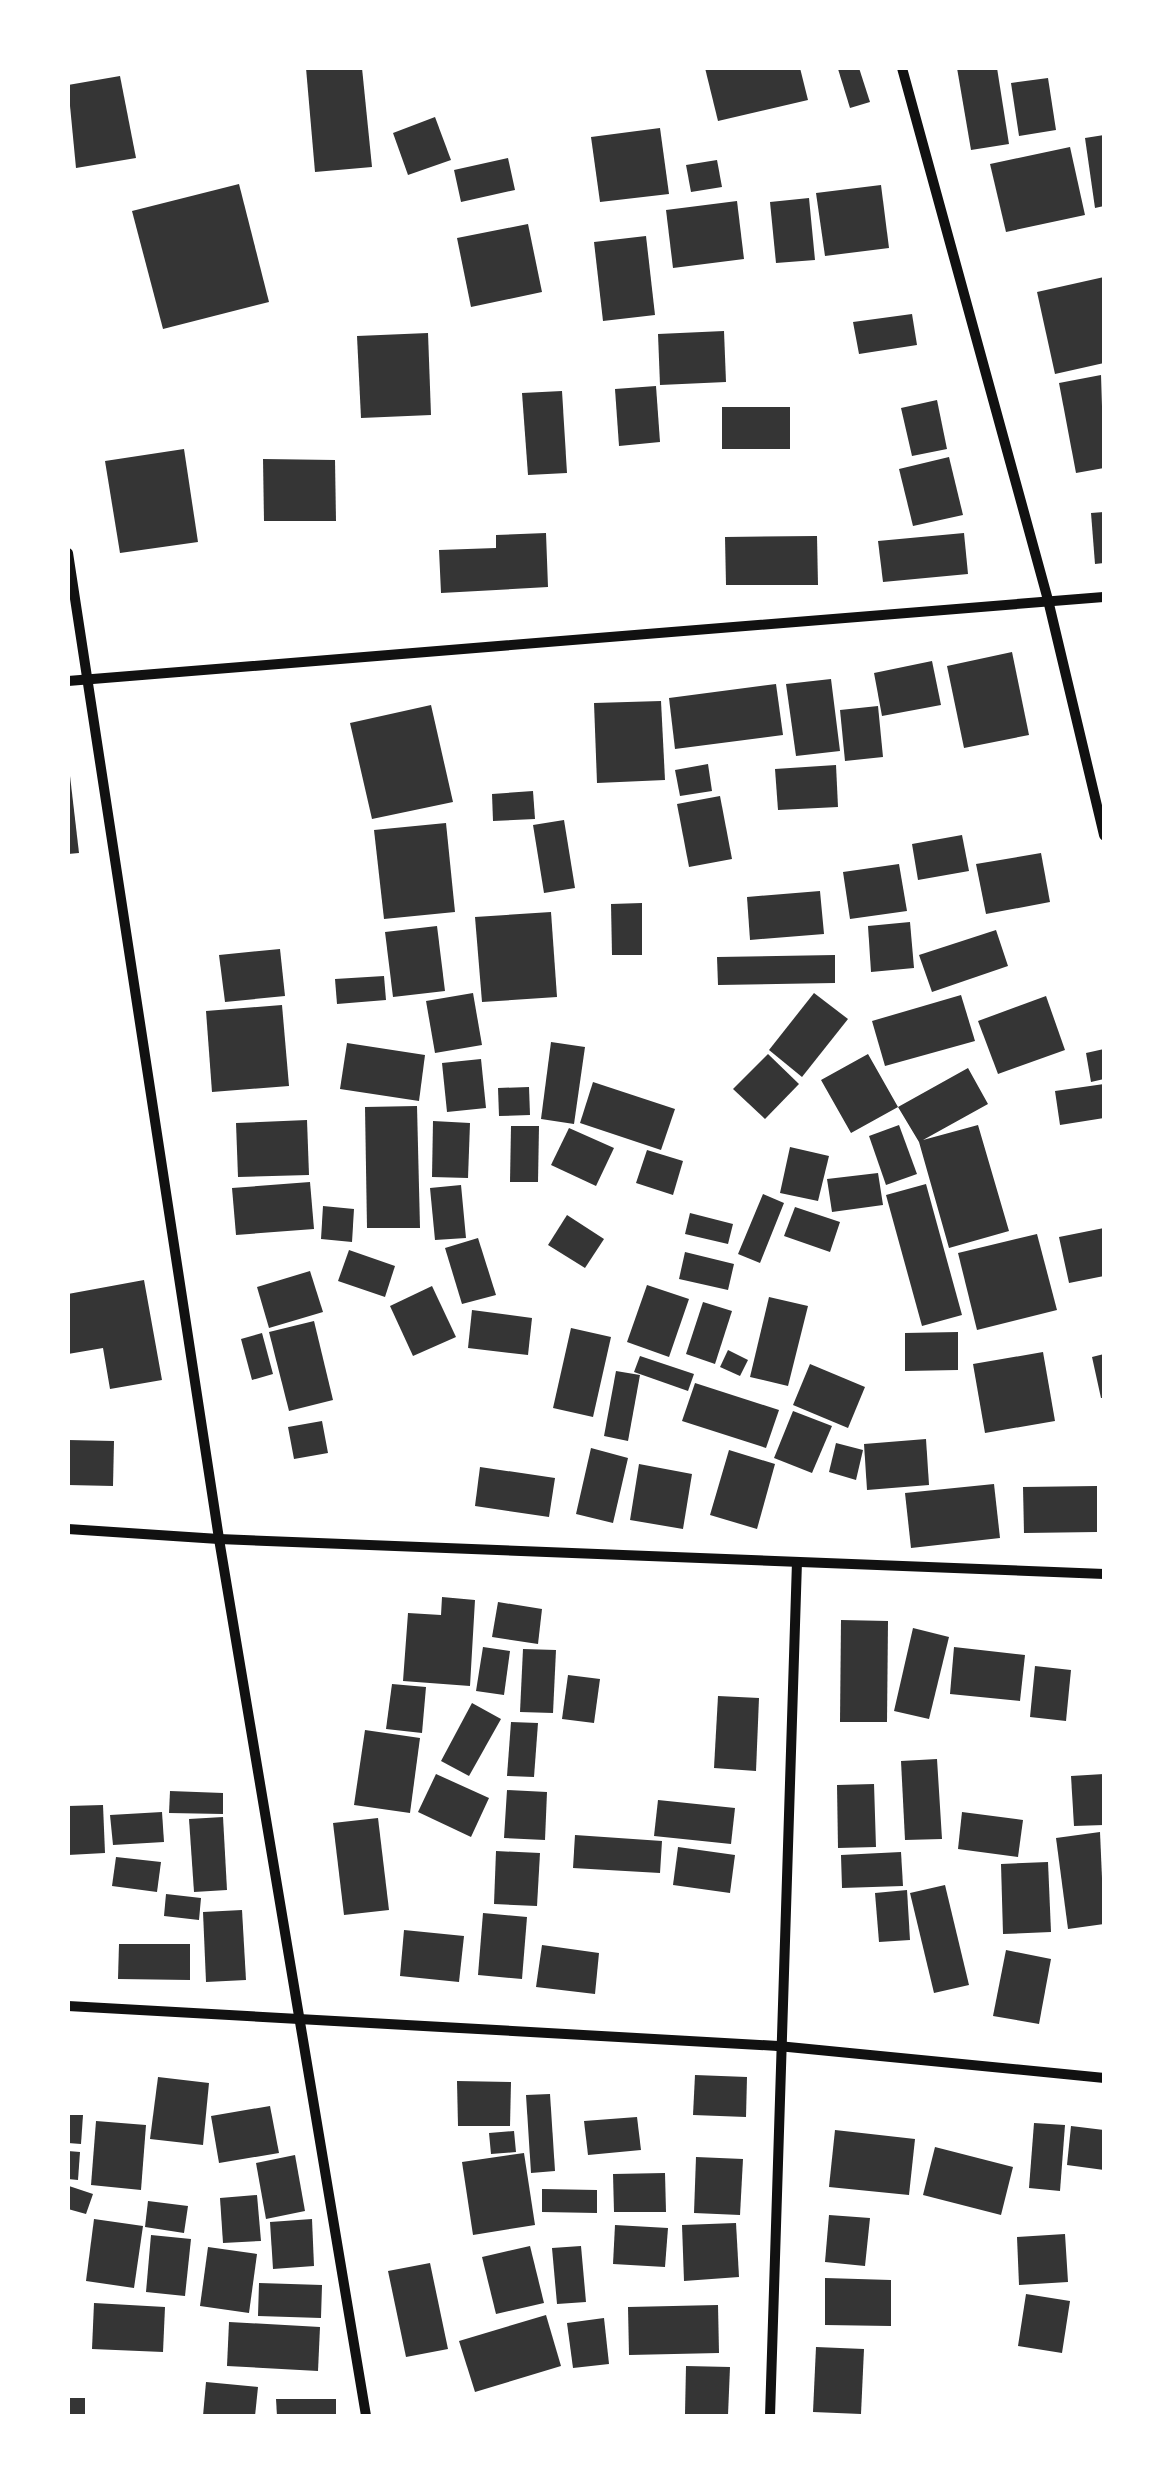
<!DOCTYPE html>
<style>
body{margin:0}
#map{position:relative;width:1172px;height:2484px;overflow:hidden;background:#fff;font-family:Inter,sans-serif}
div>[style]{position:absolute}
.building>*{inset:0;background:#353535}
.minor>*{height:10px;margin:-5px;padding:0 5px;transform-origin:5px;border-radius:5px;background:#111}
span{translate:-50% -50%;white-space:nowrap;text-align:center;line-height:1.15;-webkit-text-stroke:8px #fff;paint-order:stroke}
.frame{position:absolute;inset:0;border:70px solid #fff;pointer-events:none}
</style>
<div id="map">
<div class="building">
<div style="clip-path:polygon(306px 68px,362px 68px,372px 167px,315px 172px)"></div>
<div style="clip-path:polygon(705px 68px,800px 68px,808px 100px,718px 121px)"></div>
<div style="clip-path:polygon(859px 68px,870px 102px,850px 108px,838px 69px)"></div>
<div style="clip-path:polygon(957px 68px,997px 68px,1009px 144px,971px 150px)"></div>
<div style="clip-path:polygon(120px 76px,136px 158px,76px 168px,68px 85px)"></div>
<div style="clip-path:polygon(1048px 78px,1056px 130px,1019px 136px,1011px 83px)"></div>
<div style="clip-path:polygon(435px 117px,451px 160px,408px 175px,393px 133px)"></div>
<div style="clip-path:polygon(660px 128px,669px 194px,600px 202px,591px 137px)"></div>
<div style="clip-path:polygon(1104px 135px,1104px 206px,1095px 208px,1085px 138px)"></div>
<div style="clip-path:polygon(1070px 147px,1085px 215px,1006px 232px,990px 164px)"></div>
<div style="clip-path:polygon(508px 158px,515px 190px,461px 202px,454px 170px)"></div>
<div style="clip-path:polygon(717px 160px,722px 187px,691px 192px,686px 165px)"></div>
<div style="clip-path:polygon(239px 184px,269px 302px,163px 329px,132px 211px)"></div>
<div style="clip-path:polygon(881px 185px,889px 248px,825px 256px,816px 193px)"></div>
<div style="clip-path:polygon(809px 198px,815px 260px,776px 263px,770px 202px)"></div>
<div style="clip-path:polygon(737px 201px,744px 259px,673px 268px,666px 210px)"></div>
<div style="clip-path:polygon(528px 224px,542px 292px,471px 307px,457px 238px)"></div>
<div style="clip-path:polygon(646px 236px,655px 315px,603px 321px,594px 242px)"></div>
<div style="clip-path:polygon(1104px 277px,1104px 363px,1055px 374px,1037px 292px)"></div>
<div style="clip-path:polygon(912px 314px,917px 345px,859px 354px,853px 322px)"></div>
<div style="clip-path:polygon(724px 331px,726px 382px,660px 385px,658px 334px)"></div>
<div style="clip-path:polygon(428px 333px,431px 415px,361px 418px,357px 336px)"></div>
<div style="clip-path:polygon(1101px 375px,1104px 468px,1076px 473px,1059px 383px)"></div>
<div style="clip-path:polygon(656px 386px,660px 442px,619px 446px,615px 389px)"></div>
<div style="clip-path:polygon(562px 391px,567px 473px,528px 475px,522px 393px)"></div>
<div style="clip-path:polygon(937px 400px,947px 449px,912px 456px,901px 408px)"></div>
<div style="clip-path:polygon(722px 407px,790px 407px,790px 449px,722px 449px)"></div>
<div style="clip-path:polygon(184px 449px,198px 542px,120px 553px,105px 461px)"></div>
<div style="clip-path:polygon(949px 457px,963px 515px,913px 526px,899px 469px)"></div>
<div style="clip-path:polygon(263px 459px,335px 460px,336px 521px,264px 521px)"></div>
<div style="clip-path:polygon(1104px 512px,1104px 563px,1095px 564px,1091px 513px)"></div>
<div style="clip-path:polygon(546px 533px,548px 587px,441px 593px,439px 550px,496px 548px,496px 535px)"></div>
<div style="clip-path:polygon(964px 533px,968px 574px,883px 582px,878px 541px)"></div>
<div style="clip-path:polygon(817px 536px,818px 585px,726px 585px,725px 537px)"></div>
<div style="clip-path:polygon(1012px 652px,1029px 735px,964px 748px,947px 666px)"></div>
<div style="clip-path:polygon(932px 661px,941px 705px,882px 716px,874px 673px)"></div>
<div style="clip-path:polygon(831px 679px,840px 751px,796px 756px,786px 684px)"></div>
<div style="clip-path:polygon(776px 684px,783px 735px,675px 749px,669px 698px)"></div>
<div style="clip-path:polygon(661px 701px,665px 780px,597px 783px,594px 703px)"></div>
<div style="clip-path:polygon(431px 705px,453px 802px,372px 819px,350px 723px)"></div>
<div style="clip-path:polygon(878px 706px,883px 757px,845px 761px,840px 710px)"></div>
<div style="clip-path:polygon(708px 764px,712px 791px,680px 796px,675px 770px)"></div>
<div style="clip-path:polygon(836px 765px,838px 807px,778px 810px,775px 769px)"></div>
<div style="clip-path:polygon(70px 776px,79px 853px,68px 854px,68px 777px)"></div>
<div style="clip-path:polygon(533px 791px,535px 819px,493px 821px,492px 794px)"></div>
<div style="clip-path:polygon(720px 796px,732px 859px,689px 867px,677px 804px)"></div>
<div style="clip-path:polygon(564px 820px,575px 888px,544px 893px,533px 825px)"></div>
<div style="clip-path:polygon(446px 823px,455px 912px,384px 919px,374px 830px)"></div>
<div style="clip-path:polygon(962px 835px,969px 871px,918px 880px,912px 844px)"></div>
<div style="clip-path:polygon(1041px 853px,1050px 902px,986px 914px,976px 864px)"></div>
<div style="clip-path:polygon(899px 864px,907px 911px,850px 919px,843px 872px)"></div>
<div style="clip-path:polygon(820px 891px,824px 934px,750px 940px,747px 897px)"></div>
<div style="clip-path:polygon(642px 903px,642px 955px,612px 955px,611px 904px)"></div>
<div style="clip-path:polygon(551px 912px,557px 997px,482px 1002px,475px 917px)"></div>
<div style="clip-path:polygon(910px 922px,914px 968px,871px 972px,868px 926px)"></div>
<div style="clip-path:polygon(437px 926px,445px 991px,393px 997px,385px 932px)"></div>
<div style="clip-path:polygon(996px 930px,1008px 966px,932px 992px,919px 955px)"></div>
<div style="clip-path:polygon(280px 949px,285px 996px,225px 1002px,219px 955px)"></div>
<div style="clip-path:polygon(835px 955px,835px 983px,718px 985px,717px 957px)"></div>
<div style="clip-path:polygon(384px 976px,386px 1000px,337px 1004px,335px 979px)"></div>
<div style="clip-path:polygon(473px 993px,482px 1045px,435px 1053px,426px 1001px)"></div>
<div style="clip-path:polygon(814px 993px,848px 1019px,802px 1077px,769px 1050px)"></div>
<div style="clip-path:polygon(961px 995px,975px 1041px,885px 1066px,872px 1021px)"></div>
<div style="clip-path:polygon(1046px 996px,1065px 1050px,998px 1074px,978px 1021px)"></div>
<div style="clip-path:polygon(282px 1005px,289px 1086px,212px 1092px,206px 1011px)"></div>
<div style="clip-path:polygon(551px 1042px,585px 1047px,574px 1124px,541px 1119px)"></div>
<div style="clip-path:polygon(347px 1043px,425px 1055px,419px 1101px,340px 1089px)"></div>
<div style="clip-path:polygon(1104px 1049px,1104px 1079px,1091px 1082px,1086px 1053px)"></div>
<div style="clip-path:polygon(768px 1054px,799px 1084px,765px 1119px,733px 1089px)"></div>
<div style="clip-path:polygon(868px 1054px,898px 1107px,968px 1068px,988px 1104px,923px 1140px,978px 1125px,1009px 1231px,949px 1248px,919px 1142px,898px 1107px,851px 1133px,821px 1080px)"></div>
<div style="clip-path:polygon(481px 1059px,486px 1108px,447px 1112px,442px 1063px)"></div>
<div style="clip-path:polygon(593px 1082px,675px 1109px,661px 1150px,580px 1123px)"></div>
<div style="clip-path:polygon(1104px 1084px,1104px 1118px,1060px 1125px,1055px 1091px)"></div>
<div style="clip-path:polygon(529px 1087px,530px 1115px,499px 1116px,498px 1088px)"></div>
<div style="clip-path:polygon(417px 1106px,420px 1228px,367px 1228px,365px 1107px)"></div>
<div style="clip-path:polygon(307px 1120px,309px 1175px,238px 1177px,236px 1123px)"></div>
<div style="clip-path:polygon(433px 1121px,470px 1123px,468px 1178px,432px 1177px)"></div>
<div style="clip-path:polygon(899px 1125px,917px 1174px,886px 1185px,869px 1136px)"></div>
<div style="clip-path:polygon(511px 1126px,539px 1126px,538px 1182px,510px 1182px)"></div>
<div style="clip-path:polygon(569px 1128px,614px 1148px,596px 1186px,551px 1165px)"></div>
<div style="clip-path:polygon(790px 1147px,829px 1156px,818px 1201px,780px 1193px)"></div>
<div style="clip-path:polygon(647px 1150px,683px 1161px,673px 1195px,636px 1183px)"></div>
<div style="clip-path:polygon(878px 1173px,883px 1205px,832px 1212px,827px 1179px)"></div>
<div style="clip-path:polygon(310px 1182px,314px 1229px,236px 1235px,232px 1188px)"></div>
<div style="clip-path:polygon(926px 1184px,962px 1315px,922px 1326px,886px 1195px)"></div>
<div style="clip-path:polygon(461px 1185px,466px 1238px,435px 1240px,430px 1188px)"></div>
<div style="clip-path:polygon(763px 1194px,784px 1203px,760px 1263px,738px 1254px)"></div>
<div style="clip-path:polygon(323px 1206px,354px 1209px,352px 1242px,321px 1239px)"></div>
<div style="clip-path:polygon(795px 1207px,840px 1222px,830px 1252px,784px 1236px)"></div>
<div style="clip-path:polygon(690px 1213px,733px 1224px,728px 1244px,685px 1234px)"></div>
<div style="clip-path:polygon(567px 1215px,604px 1239px,585px 1268px,548px 1245px)"></div>
<div style="clip-path:polygon(1104px 1228px,1104px 1276px,1069px 1283px,1059px 1237px)"></div>
<div style="clip-path:polygon(1037px 1234px,1057px 1310px,977px 1330px,958px 1253px)"></div>
<div style="clip-path:polygon(478px 1238px,496px 1295px,462px 1304px,445px 1248px)"></div>
<div style="clip-path:polygon(349px 1250px,395px 1266px,385px 1297px,338px 1281px)"></div>
<div style="clip-path:polygon(685px 1252px,734px 1264px,728px 1290px,679px 1279px)"></div>
<div style="clip-path:polygon(310px 1271px,323px 1312px,269px 1328px,257px 1287px)"></div>
<div style="clip-path:polygon(144px 1280px,162px 1380px,110px 1389px,103px 1348px,68px 1354px,68px 1294px)"></div>
<div style="clip-path:polygon(647px 1285px,689px 1299px,669px 1357px,627px 1342px)"></div>
<div style="clip-path:polygon(432px 1286px,456px 1337px,413px 1356px,390px 1306px)"></div>
<div style="clip-path:polygon(769px 1297px,808px 1306px,788px 1386px,750px 1377px)"></div>
<div style="clip-path:polygon(703px 1302px,732px 1311px,715px 1364px,686px 1354px)"></div>
<div style="clip-path:polygon(472px 1310px,532px 1318px,528px 1355px,468px 1348px)"></div>
<div style="clip-path:polygon(314px 1321px,333px 1400px,289px 1411px,269px 1332px)"></div>
<div style="clip-path:polygon(571px 1328px,611px 1337px,593px 1417px,553px 1408px)"></div>
<div style="clip-path:polygon(958px 1332px,958px 1370px,905px 1371px,905px 1333px)"></div>
<div style="clip-path:polygon(262px 1333px,273px 1374px,252px 1380px,241px 1339px)"></div>
<div style="clip-path:polygon(728px 1350px,748px 1360px,740px 1376px,720px 1367px)"></div>
<div style="clip-path:polygon(1043px 1352px,1055px 1421px,985px 1433px,973px 1364px)"></div>
<div style="clip-path:polygon(1104px 1354px,1104px 1398px,1101px 1398px,1092px 1357px)"></div>
<div style="clip-path:polygon(640px 1356px,694px 1374px,688px 1391px,634px 1372px)"></div>
<div style="clip-path:polygon(810px 1364px,865px 1387px,848px 1428px,793px 1405px)"></div>
<div style="clip-path:polygon(616px 1371px,640px 1375px,628px 1441px,604px 1436px)"></div>
<div style="clip-path:polygon(695px 1383px,779px 1410px,766px 1448px,682px 1421px)"></div>
<div style="clip-path:polygon(793px 1411px,832px 1426px,812px 1473px,774px 1458px)"></div>
<div style="clip-path:polygon(322px 1421px,328px 1453px,294px 1459px,288px 1427px)"></div>
<div style="clip-path:polygon(926px 1439px,929px 1485px,867px 1490px,864px 1444px)"></div>
<div style="clip-path:polygon(68px 1440px,114px 1441px,113px 1486px,68px 1485px)"></div>
<div style="clip-path:polygon(836px 1443px,863px 1450px,856px 1480px,829px 1472px)"></div>
<div style="clip-path:polygon(591px 1448px,628px 1458px,613px 1523px,576px 1514px)"></div>
<div style="clip-path:polygon(729px 1450px,775px 1464px,757px 1529px,710px 1515px)"></div>
<div style="clip-path:polygon(639px 1464px,692px 1474px,683px 1529px,630px 1520px)"></div>
<div style="clip-path:polygon(480px 1467px,555px 1478px,549px 1517px,475px 1506px)"></div>
<div style="clip-path:polygon(994px 1484px,1000px 1538px,911px 1548px,905px 1493px)"></div>
<div style="clip-path:polygon(1097px 1486px,1097px 1532px,1024px 1533px,1023px 1487px)"></div>
<div style="clip-path:polygon(442px 1597px,475px 1600px,470px 1686px,403px 1681px,408px 1613px,441px 1615px)"></div>
<div style="clip-path:polygon(498px 1602px,542px 1609px,538px 1644px,492px 1637px)"></div>
<div style="clip-path:polygon(841px 1620px,888px 1621px,887px 1722px,840px 1722px)"></div>
<div style="clip-path:polygon(913px 1628px,949px 1637px,929px 1719px,894px 1711px)"></div>
<div style="clip-path:polygon(483px 1647px,510px 1651px,504px 1695px,476px 1691px)"></div>
<div style="clip-path:polygon(954px 1647px,1025px 1655px,1020px 1701px,950px 1694px)"></div>
<div style="clip-path:polygon(523px 1649px,556px 1650px,553px 1713px,520px 1712px)"></div>
<div style="clip-path:polygon(1035px 1666px,1071px 1670px,1066px 1721px,1030px 1717px)"></div>
<div style="clip-path:polygon(568px 1675px,600px 1679px,594px 1723px,562px 1719px)"></div>
<div style="clip-path:polygon(392px 1684px,426px 1687px,422px 1733px,386px 1729px)"></div>
<div style="clip-path:polygon(718px 1696px,759px 1698px,756px 1771px,714px 1768px)"></div>
<div style="clip-path:polygon(472px 1703px,501px 1719px,469px 1776px,441px 1761px)"></div>
<div style="clip-path:polygon(511px 1722px,538px 1723px,534px 1777px,507px 1776px)"></div>
<div style="clip-path:polygon(365px 1730px,420px 1738px,410px 1813px,354px 1805px)"></div>
<div style="clip-path:polygon(937px 1759px,942px 1839px,905px 1840px,901px 1761px)"></div>
<div style="clip-path:polygon(436px 1774px,489px 1798px,471px 1837px,418px 1812px)"></div>
<div style="clip-path:polygon(1104px 1774px,1104px 1825px,1074px 1826px,1071px 1776px)"></div>
<div style="clip-path:polygon(874px 1784px,876px 1847px,838px 1848px,837px 1785px)"></div>
<div style="clip-path:polygon(507px 1790px,547px 1792px,545px 1840px,504px 1838px)"></div>
<div style="clip-path:polygon(170px 1791px,223px 1793px,223px 1814px,169px 1813px)"></div>
<div style="clip-path:polygon(658px 1800px,735px 1808px,731px 1844px,654px 1836px)"></div>
<div style="clip-path:polygon(103px 1805px,105px 1853px,68px 1855px,68px 1806px)"></div>
<div style="clip-path:polygon(162px 1812px,164px 1842px,113px 1845px,110px 1815px)"></div>
<div style="clip-path:polygon(962px 1812px,1023px 1820px,1018px 1857px,958px 1849px)"></div>
<div style="clip-path:polygon(223px 1817px,227px 1890px,194px 1892px,189px 1819px)"></div>
<div style="clip-path:polygon(378px 1818px,389px 1910px,344px 1915px,333px 1823px)"></div>
<div style="clip-path:polygon(1100px 1832px,1104px 1924px,1068px 1929px,1056px 1838px)"></div>
<div style="clip-path:polygon(575px 1835px,662px 1841px,660px 1873px,573px 1868px)"></div>
<div style="clip-path:polygon(678px 1847px,735px 1855px,730px 1893px,673px 1885px)"></div>
<div style="clip-path:polygon(496px 1851px,540px 1853px,537px 1906px,494px 1904px)"></div>
<div style="clip-path:polygon(901px 1852px,903px 1886px,842px 1888px,841px 1855px)"></div>
<div style="clip-path:polygon(116px 1857px,161px 1862px,157px 1892px,112px 1886px)"></div>
<div style="clip-path:polygon(1048px 1862px,1051px 1932px,1003px 1934px,1001px 1864px)"></div>
<div style="clip-path:polygon(945px 1885px,969px 1985px,934px 1993px,910px 1893px)"></div>
<div style="clip-path:polygon(907px 1890px,910px 1940px,879px 1942px,875px 1893px)"></div>
<div style="clip-path:polygon(166px 1894px,201px 1898px,199px 1920px,164px 1916px)"></div>
<div style="clip-path:polygon(242px 1910px,246px 1980px,206px 1982px,203px 1912px)"></div>
<div style="clip-path:polygon(483px 1913px,527px 1917px,522px 1979px,478px 1975px)"></div>
<div style="clip-path:polygon(404px 1930px,464px 1936px,459px 1982px,400px 1976px)"></div>
<div style="clip-path:polygon(119px 1944px,190px 1944px,190px 1980px,118px 1979px)"></div>
<div style="clip-path:polygon(542px 1945px,599px 1953px,595px 1994px,536px 1987px)"></div>
<div style="clip-path:polygon(1006px 1950px,1051px 1959px,1039px 2024px,993px 2016px)"></div>
<div style="clip-path:polygon(695px 2075px,747px 2077px,746px 2117px,693px 2115px)"></div>
<div style="clip-path:polygon(158px 2077px,209px 2083px,203px 2145px,150px 2139px)"></div>
<div style="clip-path:polygon(457px 2081px,511px 2082px,510px 2126px,458px 2126px)"></div>
<div style="clip-path:polygon(550px 2094px,555px 2171px,531px 2173px,526px 2095px)"></div>
<div style="clip-path:polygon(270px 2106px,279px 2153px,219px 2163px,211px 2116px)"></div>
<div style="clip-path:polygon(68px 2115px,83px 2115px,81px 2144px,68px 2143px)"></div>
<div style="clip-path:polygon(637px 2117px,641px 2150px,588px 2155px,584px 2121px)"></div>
<div style="clip-path:polygon(96px 2121px,146px 2125px,141px 2190px,91px 2185px)"></div>
<div style="clip-path:polygon(1034px 2123px,1065px 2125px,1060px 2191px,1029px 2188px)"></div>
<div style="clip-path:polygon(1071px 2126px,1104px 2130px,1104px 2170px,1067px 2165px)"></div>
<div style="clip-path:polygon(835px 2130px,915px 2139px,909px 2195px,829px 2187px)"></div>
<div style="clip-path:polygon(514px 2131px,516px 2152px,491px 2154px,489px 2133px)"></div>
<div style="clip-path:polygon(935px 2147px,1013px 2167px,1001px 2215px,923px 2195px)"></div>
<div style="clip-path:polygon(68px 2151px,80px 2152px,78px 2180px,68px 2179px)"></div>
<div style="clip-path:polygon(524px 2153px,535px 2225px,473px 2235px,462px 2162px)"></div>
<div style="clip-path:polygon(295px 2155px,305px 2211px,266px 2219px,256px 2163px)"></div>
<div style="clip-path:polygon(696px 2157px,743px 2159px,740px 2215px,694px 2213px)"></div>
<div style="clip-path:polygon(665px 2173px,666px 2212px,614px 2212px,613px 2174px)"></div>
<div style="clip-path:polygon(69px 2186px,93px 2194px,86px 2214px,68px 2209px)"></div>
<div style="clip-path:polygon(542px 2189px,597px 2190px,597px 2213px,542px 2212px)"></div>
<div style="clip-path:polygon(257px 2195px,261px 2241px,223px 2243px,220px 2198px)"></div>
<div style="clip-path:polygon(148px 2201px,188px 2206px,184px 2233px,145px 2227px)"></div>
<div style="clip-path:polygon(829px 2215px,870px 2218px,865px 2266px,825px 2262px)"></div>
<div style="clip-path:polygon(94px 2219px,143px 2226px,134px 2288px,86px 2281px)"></div>
<div style="clip-path:polygon(312px 2219px,314px 2266px,273px 2269px,270px 2222px)"></div>
<div style="clip-path:polygon(736px 2223px,739px 2277px,684px 2281px,682px 2225px)"></div>
<div style="clip-path:polygon(615px 2225px,668px 2228px,665px 2267px,613px 2264px)"></div>
<div style="clip-path:polygon(1065px 2234px,1068px 2282px,1019px 2285px,1017px 2237px)"></div>
<div style="clip-path:polygon(151px 2235px,191px 2239px,185px 2296px,146px 2292px)"></div>
<div style="clip-path:polygon(530px 2246px,544px 2303px,496px 2314px,482px 2257px)"></div>
<div style="clip-path:polygon(581px 2246px,586px 2302px,557px 2304px,552px 2248px)"></div>
<div style="clip-path:polygon(208px 2247px,257px 2254px,249px 2313px,200px 2306px)"></div>
<div style="clip-path:polygon(430px 2263px,448px 2349px,406px 2357px,388px 2271px)"></div>
<div style="clip-path:polygon(825px 2278px,891px 2280px,891px 2326px,825px 2325px)"></div>
<div style="clip-path:polygon(259px 2283px,322px 2285px,321px 2318px,258px 2316px)"></div>
<div style="clip-path:polygon(1026px 2294px,1070px 2301px,1062px 2353px,1018px 2346px)"></div>
<div style="clip-path:polygon(94px 2303px,165px 2307px,163px 2352px,92px 2349px)"></div>
<div style="clip-path:polygon(718px 2305px,719px 2353px,629px 2355px,628px 2307px)"></div>
<div style="clip-path:polygon(546px 2315px,561px 2366px,475px 2392px,459px 2341px)"></div>
<div style="clip-path:polygon(604px 2318px,609px 2364px,573px 2368px,567px 2323px)"></div>
<div style="clip-path:polygon(229px 2322px,320px 2327px,318px 2371px,227px 2366px)"></div>
<div style="clip-path:polygon(816px 2347px,864px 2349px,861px 2414px,813px 2412px)"></div>
<div style="clip-path:polygon(686px 2366px,730px 2367px,728px 2415px,685px 2414px)"></div>
<div style="clip-path:polygon(206px 2382px,258px 2387px,255px 2416px,203px 2416px)"></div>
<div style="clip-path:polygon(68px 2398px,85px 2398px,85px 2416px,68px 2416px)"></div>
<div style="clip-path:polygon(276px 2399px,336px 2399px,336px 2416px,277px 2416px)"></div>
</div>
<div class="minor">
<div style="left:902px;top:68px;width:552px;rotate:74.65deg"></div>
<div style="left:1048px;top:600px;width:242px;rotate:76.6deg"></div>
<div style="left:68px;top:553px;width:997px;rotate:81.29deg"></div>
<div style="left:219px;top:1539px;width:889px;rotate:80.48deg"></div>
<div style="left:68px;top:681px;width:1039px;rotate:-4.64deg"></div>
<div style="left:68px;top:1529px;width:151px;rotate:3.8deg"></div>
<div style="left:219px;top:1539px;width:886px;rotate:2.26deg"></div>
<div style="left:68px;top:2006px;width:711px;rotate:3.22deg"></div>
<div style="left:778px;top:2046px;width:328px;rotate:5.6deg"></div>
<div style="left:770px;top:2416px;width:854px;rotate:-88.19deg"></div>
</div>
<div class="frame"></div>
</div>
